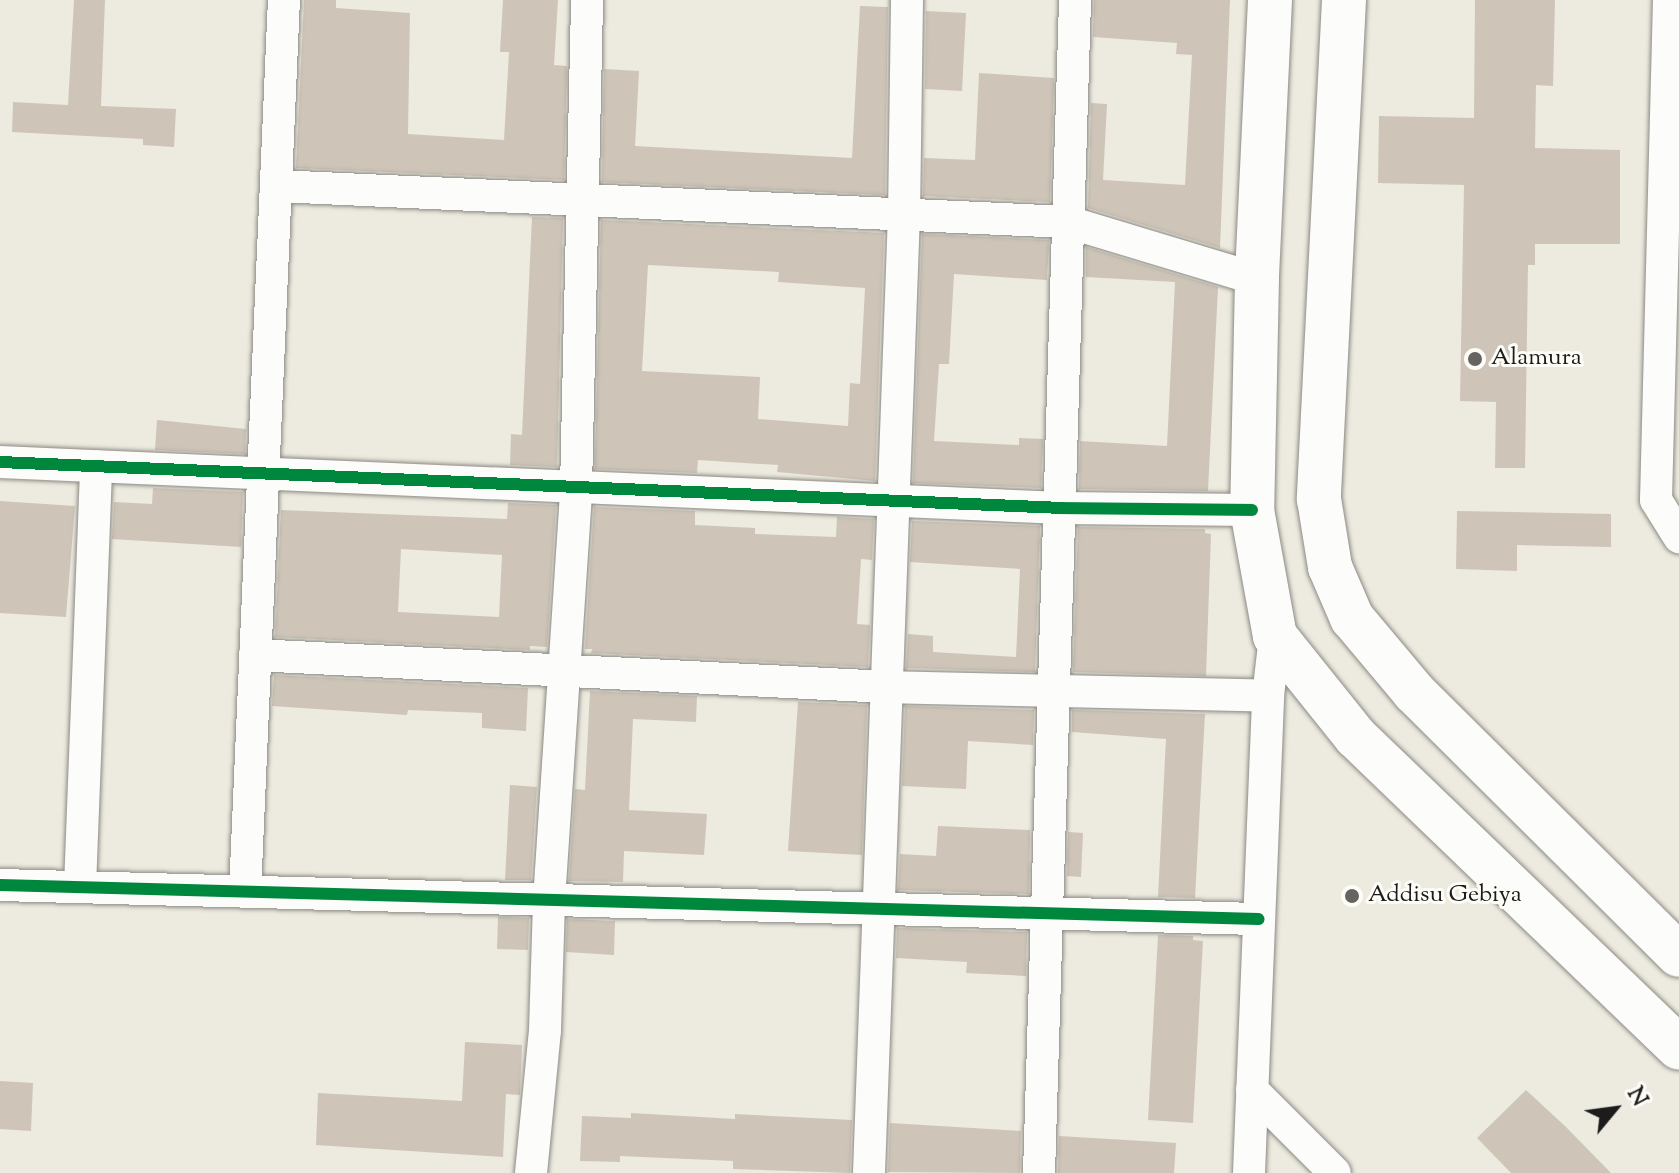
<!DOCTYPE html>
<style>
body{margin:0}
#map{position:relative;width:1679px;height:1173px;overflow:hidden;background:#edeadf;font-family:"Sorts Mill Goudy",serif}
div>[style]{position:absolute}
.building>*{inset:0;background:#cec5b8}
.roads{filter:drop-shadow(0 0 2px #8b8a84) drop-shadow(0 0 2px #8b8a84)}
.minor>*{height:32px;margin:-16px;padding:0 16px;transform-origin:16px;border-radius:16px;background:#fcfcfa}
.secondary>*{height:44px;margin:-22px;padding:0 22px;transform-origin:22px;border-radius:22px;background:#fcfcfa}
.cycleway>*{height:12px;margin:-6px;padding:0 6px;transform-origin:6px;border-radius:6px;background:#00873e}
.dots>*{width:22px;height:22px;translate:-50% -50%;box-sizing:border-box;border:4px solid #fdfcf7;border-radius:50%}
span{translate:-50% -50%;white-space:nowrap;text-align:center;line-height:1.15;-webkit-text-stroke:6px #fdfcf7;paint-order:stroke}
.poi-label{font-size:24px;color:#1c1c1c}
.left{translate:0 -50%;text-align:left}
.north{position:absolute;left:1575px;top:1069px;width:80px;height:80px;-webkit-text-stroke:6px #fdfcf7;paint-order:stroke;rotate:61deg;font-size:22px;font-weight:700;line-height:32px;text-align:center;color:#1c1c1c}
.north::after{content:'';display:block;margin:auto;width:28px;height:36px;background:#1c1c1c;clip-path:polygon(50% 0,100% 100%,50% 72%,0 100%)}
</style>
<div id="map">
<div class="building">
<div style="clip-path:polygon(74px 0,105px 0,101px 106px,176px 109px,174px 147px,143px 145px,143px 139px,12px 132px,13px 102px,68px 105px)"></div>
<div style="clip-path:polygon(304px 0,336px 0,336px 8px,410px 13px,408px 134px,504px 140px,509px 52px,500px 52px,503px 0,558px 0,554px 65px,567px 66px,564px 180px,296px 168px)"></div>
<div style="clip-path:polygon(1094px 0,1230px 0,1220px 248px,1088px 208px,1091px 103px,1107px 104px,1103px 180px,1185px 185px,1192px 55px,1176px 54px,1177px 43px,1093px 37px)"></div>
<div style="clip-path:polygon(1475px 0,1555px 0,1553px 86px,1536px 85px,1535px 148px,1620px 150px,1620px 244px,1535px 244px,1535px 265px,1528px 265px,1525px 468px,1495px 468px,1496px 402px,1460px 401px,1464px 185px,1378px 183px,1379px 116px,1474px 118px)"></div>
<div style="clip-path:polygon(860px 6px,888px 7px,885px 195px,602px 182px,604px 69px,639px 71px,635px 146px,852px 158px)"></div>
<div style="clip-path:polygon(926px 11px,966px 13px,962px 91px,925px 89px)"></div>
<div style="clip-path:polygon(979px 73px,1054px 78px,1050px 202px,923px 196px,924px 158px,975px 160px)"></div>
<div style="clip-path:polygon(532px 217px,563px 218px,557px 467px,510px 465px,511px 434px,522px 435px)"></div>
<div style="clip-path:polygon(evenodd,601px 220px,884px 233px,875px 481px,777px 472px,778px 465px,698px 460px,697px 473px,595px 469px,601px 220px,648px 265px,779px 272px,778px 282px,865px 288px,860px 384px,850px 383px,848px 426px,758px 419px,760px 377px,642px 371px,648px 265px)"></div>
<div style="clip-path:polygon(922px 234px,1049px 240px,1047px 280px,954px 274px,949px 364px,939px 364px,934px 441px,1019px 445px,1019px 438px,1043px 439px,1041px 488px,913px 483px)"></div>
<div style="clip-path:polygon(1086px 247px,1218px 287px,1208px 491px,1079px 489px,1080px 441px,1167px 446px,1175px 282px,1086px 277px)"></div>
<div style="clip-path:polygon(157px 420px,246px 429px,245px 454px,155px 450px)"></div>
<div style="clip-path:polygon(153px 488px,243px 492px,241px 547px,112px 539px,114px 502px,152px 504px)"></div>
<div style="clip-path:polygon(0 501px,75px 506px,66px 617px,0 613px)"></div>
<div style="clip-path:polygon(evenodd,508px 503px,556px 505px,547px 647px,530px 646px,530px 650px,275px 637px,281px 510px,507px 519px,508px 503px,401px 549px,502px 555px,499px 617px,398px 612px,401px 549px)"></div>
<div style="clip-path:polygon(594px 507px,695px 511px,695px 525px,755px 528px,755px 534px,836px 537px,837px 517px,874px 519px,872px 560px,861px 559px,857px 624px,870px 625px,868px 667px,591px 653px,592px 649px,585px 649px)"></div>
<div style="clip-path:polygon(1457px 511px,1611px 514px,1611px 547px,1517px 545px,1517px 571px,1456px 569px)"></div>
<div style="clip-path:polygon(912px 521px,1040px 526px,1035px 672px,906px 668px,908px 634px,933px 636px,933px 652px,1016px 657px,1020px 569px,910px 562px)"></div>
<div style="clip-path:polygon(1078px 527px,1205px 529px,1205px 533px,1211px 534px,1206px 676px,1073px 672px)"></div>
<div style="clip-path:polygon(274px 675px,528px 688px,526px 731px,482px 728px,482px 713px,408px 710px,407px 715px,272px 706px)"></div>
<div style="clip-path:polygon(590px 691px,697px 696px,696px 722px,633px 719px,629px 810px,707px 814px,704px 855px,624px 851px,623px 882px,569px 881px,575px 789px,585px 790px)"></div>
<div style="clip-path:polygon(798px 702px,867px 705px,862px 855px,788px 851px)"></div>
<div style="clip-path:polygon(905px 706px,1034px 710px,1033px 745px,968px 741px,966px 789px,902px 786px)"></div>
<div style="clip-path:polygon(1072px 710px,1205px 714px,1195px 898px,1158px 897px,1166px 739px,1072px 732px)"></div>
<div style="clip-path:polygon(510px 785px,537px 787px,531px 880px,505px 880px)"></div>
<div style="clip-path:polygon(938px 826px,1030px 830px,1029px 894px,898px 890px,900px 854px,936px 856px)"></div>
<div style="clip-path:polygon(1068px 832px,1083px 833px,1081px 877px,1067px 876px)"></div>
<div style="clip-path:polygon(498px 917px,529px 918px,528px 950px,497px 949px)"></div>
<div style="clip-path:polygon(567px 919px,615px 921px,614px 955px,566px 952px)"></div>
<div style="clip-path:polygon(897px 928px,1027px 932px,1026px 976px,966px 973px,967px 962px,896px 958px)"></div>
<div style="clip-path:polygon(1158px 935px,1193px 936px,1193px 940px,1203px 941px,1193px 1123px,1148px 1120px)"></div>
<div style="clip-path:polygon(465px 1042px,522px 1045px,520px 1095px,506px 1094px,503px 1157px,316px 1145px,318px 1093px,462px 1101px)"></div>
<div style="clip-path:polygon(0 1081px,33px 1083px,31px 1131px,0 1129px)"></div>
<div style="clip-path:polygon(1526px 1090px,1566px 1127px,1611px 1173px,1511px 1173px,1477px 1138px)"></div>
<div style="clip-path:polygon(631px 1113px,735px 1119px,735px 1114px,852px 1120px,850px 1173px,733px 1169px,733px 1161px,620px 1156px,620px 1162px,580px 1161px,582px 1116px,631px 1118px)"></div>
<div style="clip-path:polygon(890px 1123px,1021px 1131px,1020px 1173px,888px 1172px)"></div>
<div style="clip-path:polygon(1059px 1136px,1176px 1143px,1174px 1173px,1058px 1173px)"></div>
</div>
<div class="roads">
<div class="minor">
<div style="left:1669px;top:0;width:500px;rotate:91.49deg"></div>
<div style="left:1656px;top:500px;width:44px;rotate:58.1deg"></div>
<div style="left:277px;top:186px;width:792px;rotate:2.61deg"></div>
<div style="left:1068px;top:222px;width:197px;rotate:16.8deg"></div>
<div style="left:0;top:462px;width:1062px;rotate:2.48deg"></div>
<div style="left:1061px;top:508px;width:191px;rotate:0.6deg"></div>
<div style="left:255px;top:655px;width:632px;rotate:2.9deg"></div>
<div style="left:886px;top:687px;width:382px;rotate:1.3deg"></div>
<div style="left:0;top:885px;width:1259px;rotate:1.55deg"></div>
<div style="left:80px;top:887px;width:421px;rotate:-87.8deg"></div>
<div style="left:245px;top:892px;width:893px;rotate:-87.5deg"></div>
<div style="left:1252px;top:1090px;width:117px;rotate:45deg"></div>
<div style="left:531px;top:1173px;width:144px;rotate:-84.4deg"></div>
<div style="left:545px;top:1030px;width:130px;rotate:-88.2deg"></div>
<div style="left:549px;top:900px;width:412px;rotate:-86.2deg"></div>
<div style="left:576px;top:489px;width:489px;rotate:-88.7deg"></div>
<div style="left:869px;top:1173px;width:958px;rotate:-87.91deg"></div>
<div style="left:904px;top:216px;width:216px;rotate:-89.2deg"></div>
<div style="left:1039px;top:1173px;width:1174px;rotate:-88.24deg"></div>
<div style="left:1249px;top:1173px;width:477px;rotate:-87.7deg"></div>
<div style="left:1268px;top:696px;width:60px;rotate:-83.3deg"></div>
</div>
<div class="secondary">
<div style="left:1270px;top:0;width:279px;rotate:92.7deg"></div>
<div style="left:1257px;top:279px;width:231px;rotate:91.2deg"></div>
<div style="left:1252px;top:510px;width:128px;rotate:79.7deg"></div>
<div style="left:1275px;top:636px;width:129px;rotate:51.3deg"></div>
<div style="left:1356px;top:737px;width:448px;rotate:43.9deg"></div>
<div style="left:1344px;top:0;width:500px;rotate:92.9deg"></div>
<div style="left:1319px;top:499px;width:69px;rotate:80.8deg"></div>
<div style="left:1330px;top:567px;width:56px;rotate:66.7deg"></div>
<div style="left:1352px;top:618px;width:97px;rotate:50deg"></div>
<div style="left:1414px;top:692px;width:373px;rotate:44.8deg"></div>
</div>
</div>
<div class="cycleway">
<div style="left:0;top:462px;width:1062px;rotate:2.48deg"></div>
<div style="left:1061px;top:508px;width:191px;rotate:0.6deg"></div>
<div style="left:0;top:885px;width:1259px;rotate:1.55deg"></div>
</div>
<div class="dots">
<div style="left:1475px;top:359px;background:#656460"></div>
<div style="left:1352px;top:896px;background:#656460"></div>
</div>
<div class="poi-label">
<span class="left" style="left:1491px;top:359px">Alamura</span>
<span class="left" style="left:1368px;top:896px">Addisu Gebiya</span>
</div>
<div class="north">N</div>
</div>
